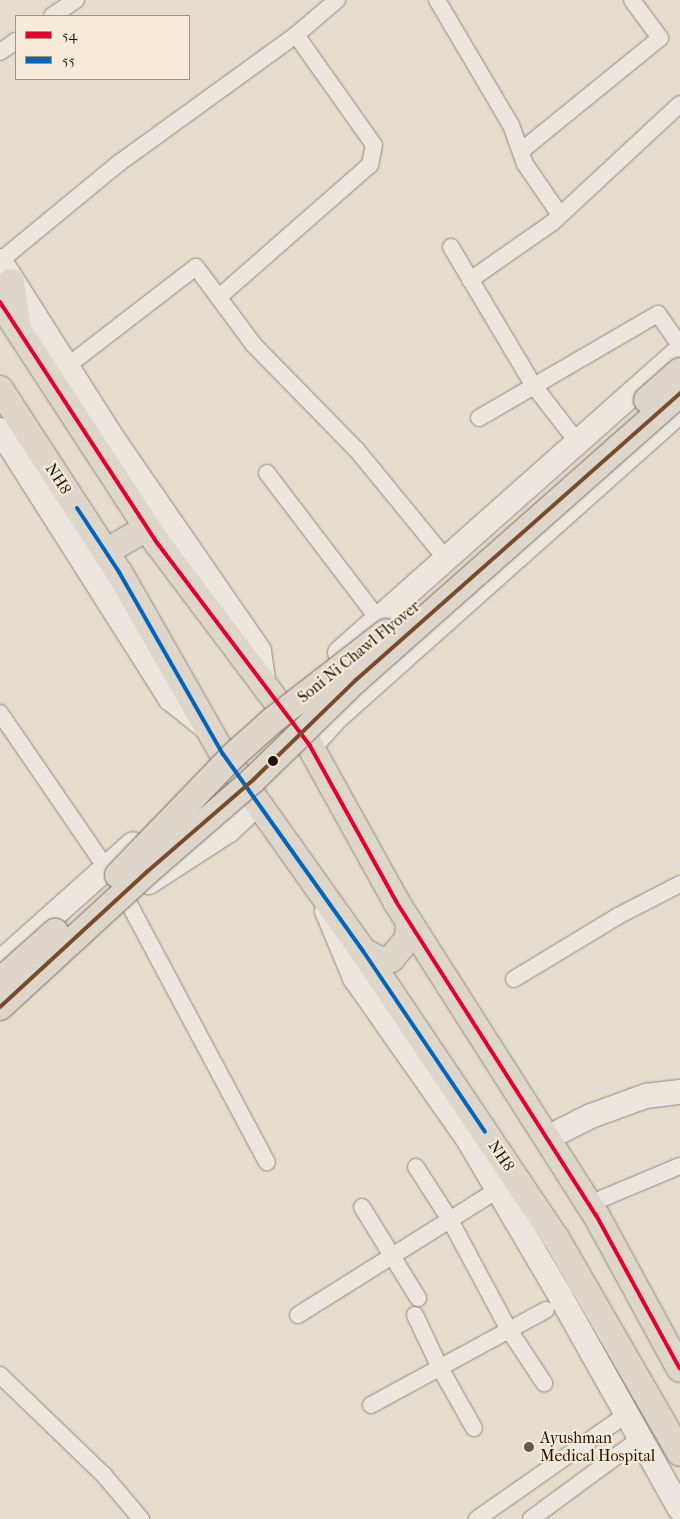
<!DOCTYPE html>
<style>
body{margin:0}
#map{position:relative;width:680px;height:1519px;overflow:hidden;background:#e6ddce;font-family:"IM FELL French Canon",serif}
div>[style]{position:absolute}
.roads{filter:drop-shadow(0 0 1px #90897f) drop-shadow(0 0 1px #90897f)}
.street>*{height:16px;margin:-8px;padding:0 8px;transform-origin:8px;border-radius:8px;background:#ece6df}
.secondary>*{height:24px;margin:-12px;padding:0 12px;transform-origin:12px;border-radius:12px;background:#ece6df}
.primary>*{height:26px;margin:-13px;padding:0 13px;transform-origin:13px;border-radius:13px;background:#ded6ca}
.bridges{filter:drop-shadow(0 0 1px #746d63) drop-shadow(0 0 1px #746d63)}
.primary-bridge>*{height:26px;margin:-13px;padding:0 13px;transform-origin:13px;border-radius:13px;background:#ded6ca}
.bus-1>*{height:4px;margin:-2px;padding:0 2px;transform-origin:2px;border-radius:2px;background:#e4002b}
.bus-2>*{height:4px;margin:-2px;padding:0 2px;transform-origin:2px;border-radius:2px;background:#0065bd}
.bus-3>*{height:4px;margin:-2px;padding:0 2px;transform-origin:2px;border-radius:2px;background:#7a4b2a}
.dots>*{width:14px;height:14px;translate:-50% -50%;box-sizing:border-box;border:2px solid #f6ead9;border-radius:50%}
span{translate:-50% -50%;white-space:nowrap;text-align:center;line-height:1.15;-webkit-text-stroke:4.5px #f6ead9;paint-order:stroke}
.street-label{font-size:16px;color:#201303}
.poi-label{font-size:16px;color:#201303}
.left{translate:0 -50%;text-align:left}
.legend{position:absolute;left:15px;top:15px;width:175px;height:65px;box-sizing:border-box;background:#f6ead9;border:1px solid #a09483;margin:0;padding:6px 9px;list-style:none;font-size:15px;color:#201303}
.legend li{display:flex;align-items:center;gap:10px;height:25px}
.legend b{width:25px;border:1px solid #a09483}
</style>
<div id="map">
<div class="roads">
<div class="street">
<div style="left:437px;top:0;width:145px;rotate:59.4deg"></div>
<div style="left:511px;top:125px;width:41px;rotate:70.3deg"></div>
<div style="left:525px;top:164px;width:62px;rotate:55.5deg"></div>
<div style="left:52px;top:16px;width:29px;rotate:-34deg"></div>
<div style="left:0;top:52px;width:19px;rotate:-35deg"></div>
<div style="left:521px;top:151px;width:179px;rotate:-39.1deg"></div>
<div style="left:660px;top:38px;width:47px;rotate:-126.4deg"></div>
<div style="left:451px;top:247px;width:162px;rotate:59.2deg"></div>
<div style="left:534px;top:386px;width:72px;rotate:52.3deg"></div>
<div style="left:0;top:261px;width:154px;rotate:-39.5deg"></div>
<div style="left:119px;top:163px;width:218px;rotate:-35.9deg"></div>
<div style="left:296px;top:35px;width:54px;rotate:-40.5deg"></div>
<div style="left:470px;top:280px;width:101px;rotate:-34.9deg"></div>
<div style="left:553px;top:222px;width:173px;rotate:-42.9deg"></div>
<div style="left:219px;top:297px;width:201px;rotate:-41.2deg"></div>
<div style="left:370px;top:165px;width:20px;rotate:-79deg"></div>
<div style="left:374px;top:145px;width:135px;rotate:-125.3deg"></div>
<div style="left:66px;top:367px;width:164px;rotate:-37.6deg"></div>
<div style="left:196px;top:267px;width:97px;rotate:53.4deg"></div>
<div style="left:254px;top:345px;width:146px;rotate:45.6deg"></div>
<div style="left:356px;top:449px;width:144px;rotate:50.7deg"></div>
<div style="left:479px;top:418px;width:207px;rotate:-30.2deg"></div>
<div style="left:658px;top:314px;width:38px;rotate:55deg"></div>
<div style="left:267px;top:473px;width:185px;rotate:52.7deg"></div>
<div style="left:0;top:713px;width:188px;rotate:55.6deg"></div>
<div style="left:128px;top:902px;width:295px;rotate:61.9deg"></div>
<div style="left:514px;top:979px;width:122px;rotate:-31.2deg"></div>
<div style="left:618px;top:916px;width:70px;rotate:-27.3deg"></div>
<div style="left:416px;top:1167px;width:63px;rotate:57.3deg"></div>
<div style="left:450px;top:1220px;width:125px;rotate:61.8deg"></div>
<div style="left:509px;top:1330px;width:42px;rotate:-28.4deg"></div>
<div style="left:589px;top:1204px;width:99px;rotate:-22.7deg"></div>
<div style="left:362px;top:1207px;width:107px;rotate:58.4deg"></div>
<div style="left:298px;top:1315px;width:235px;rotate:-32.1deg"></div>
<div style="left:415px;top:1315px;width:59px;rotate:64.7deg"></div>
<div style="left:440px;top:1368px;width:69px;rotate:60.5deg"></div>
<div style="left:0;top:1375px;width:143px;rotate:43.9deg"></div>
<div style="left:103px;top:1474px;width:59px;rotate:49.8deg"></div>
<div style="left:371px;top:1405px;width:157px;rotate:-28.5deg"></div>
<div style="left:509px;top:1330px;width:64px;rotate:56.6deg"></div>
<div style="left:477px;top:1519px;width:183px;rotate:-35deg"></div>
<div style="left:531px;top:1519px;width:137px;rotate:-36.4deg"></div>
</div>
<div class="secondary">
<div style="left:0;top:261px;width:211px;rotate:57.6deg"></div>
<div style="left:113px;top:439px;width:257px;rotate:55.4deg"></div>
<div style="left:259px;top:651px;width:35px;rotate:82deg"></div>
<div style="left:0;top:430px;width:319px;rotate:57.6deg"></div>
<div style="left:171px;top:699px;width:45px;rotate:38.7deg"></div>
<div style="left:340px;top:653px;width:455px;rotate:-41.6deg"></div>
<div style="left:310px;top:746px;width:38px;rotate:-48deg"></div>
<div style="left:335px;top:718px;width:462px;rotate:-41.7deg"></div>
<div style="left:149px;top:882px;width:95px;rotate:-33deg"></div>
<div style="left:229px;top:830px;width:38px;rotate:-43deg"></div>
<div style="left:327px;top:911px;width:73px;rotate:67.3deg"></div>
<div style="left:355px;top:978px;width:197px;rotate:54.9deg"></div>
<div style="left:468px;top:1139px;width:183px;rotate:59.5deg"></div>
<div style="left:561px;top:1297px;width:243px;rotate:60.7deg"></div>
<div style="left:0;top:963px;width:178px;rotate:-41.8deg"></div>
<div style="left:547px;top:1138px;width:49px;rotate:-26.6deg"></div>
<div style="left:591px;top:1116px;width:59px;rotate:-20deg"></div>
<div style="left:646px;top:1096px;width:34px;rotate:-7deg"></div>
</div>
<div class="primary">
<div style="left:11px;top:282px;width:41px;rotate:81.7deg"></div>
<div style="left:0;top:302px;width:289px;rotate:56.9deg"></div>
<div style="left:158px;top:544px;width:253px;rotate:53deg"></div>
<div style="left:310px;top:746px;width:179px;rotate:61deg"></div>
<div style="left:397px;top:903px;width:370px;rotate:57.5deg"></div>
<div style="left:596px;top:1215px;width:175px;rotate:61.4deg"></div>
<div style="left:0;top:389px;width:218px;rotate:57deg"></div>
<div style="left:119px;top:572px;width:210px;rotate:60.3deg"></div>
<div style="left:223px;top:754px;width:242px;rotate:54.6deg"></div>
<div style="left:363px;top:951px;width:346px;rotate:56.1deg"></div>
<div style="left:556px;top:1238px;width:248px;rotate:60deg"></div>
<div style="left:105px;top:552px;width:48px;rotate:-29.7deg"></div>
<div style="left:363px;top:951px;width:19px;rotate:28deg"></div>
<div style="left:380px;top:960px;width:11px;rotate:-5deg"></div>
<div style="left:391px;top:959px;width:26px;rotate:-50deg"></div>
<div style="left:408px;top:939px;width:17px;rotate:-87deg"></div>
</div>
</div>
<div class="bridges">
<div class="primary-bridge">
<div style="left:647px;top:400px;width:44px;rotate:-41.3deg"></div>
<div style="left:118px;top:875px;width:168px;rotate:-46deg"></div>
<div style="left:235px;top:754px;width:51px;rotate:-41.8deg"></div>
<div style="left:273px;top:720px;width:143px;rotate:-37.9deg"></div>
<div style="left:0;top:981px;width:74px;rotate:-41.7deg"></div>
<div style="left:0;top:1007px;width:201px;rotate:-42.6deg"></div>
<div style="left:148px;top:871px;width:139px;rotate:-40.9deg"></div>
<div style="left:253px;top:780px;width:144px;rotate:-44.2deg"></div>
<div style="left:356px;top:680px;width:433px;rotate:-41.5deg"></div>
</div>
</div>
<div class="bus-1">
<div style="left:0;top:302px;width:289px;rotate:56.9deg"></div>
<div style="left:158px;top:544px;width:253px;rotate:53deg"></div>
<div style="left:310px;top:746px;width:179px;rotate:61deg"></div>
<div style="left:397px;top:903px;width:370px;rotate:57.5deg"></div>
<div style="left:596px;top:1215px;width:175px;rotate:61.4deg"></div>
</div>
<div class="bus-2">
<div style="left:77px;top:508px;width:77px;rotate:56.7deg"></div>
<div style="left:119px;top:572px;width:210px;rotate:60.3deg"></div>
<div style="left:223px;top:754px;width:242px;rotate:54.6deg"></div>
<div style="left:363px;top:951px;width:218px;rotate:56deg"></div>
</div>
<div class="bus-3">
<div style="left:0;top:1007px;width:201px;rotate:-42.6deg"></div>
<div style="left:148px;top:871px;width:139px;rotate:-40.9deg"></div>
<div style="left:253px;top:780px;width:144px;rotate:-44.2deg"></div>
<div style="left:356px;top:680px;width:433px;rotate:-41.5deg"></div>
</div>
<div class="dots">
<div style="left:273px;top:761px;background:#201303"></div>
<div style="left:529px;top:1447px;background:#655a4a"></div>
</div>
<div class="street-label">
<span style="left:58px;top:479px;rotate:57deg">NH8</span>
<span style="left:359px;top:652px;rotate:-39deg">Soni Ni Chawl Flyover</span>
<span style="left:501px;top:1156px;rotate:56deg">NH8</span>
</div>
<div class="poi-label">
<span class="left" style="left:540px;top:1447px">Ayushman<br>Medical Hospital</span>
</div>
<ul class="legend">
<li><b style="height:6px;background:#e4002b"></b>54</li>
<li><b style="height:6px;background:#0065bd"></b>55</li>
</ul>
</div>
